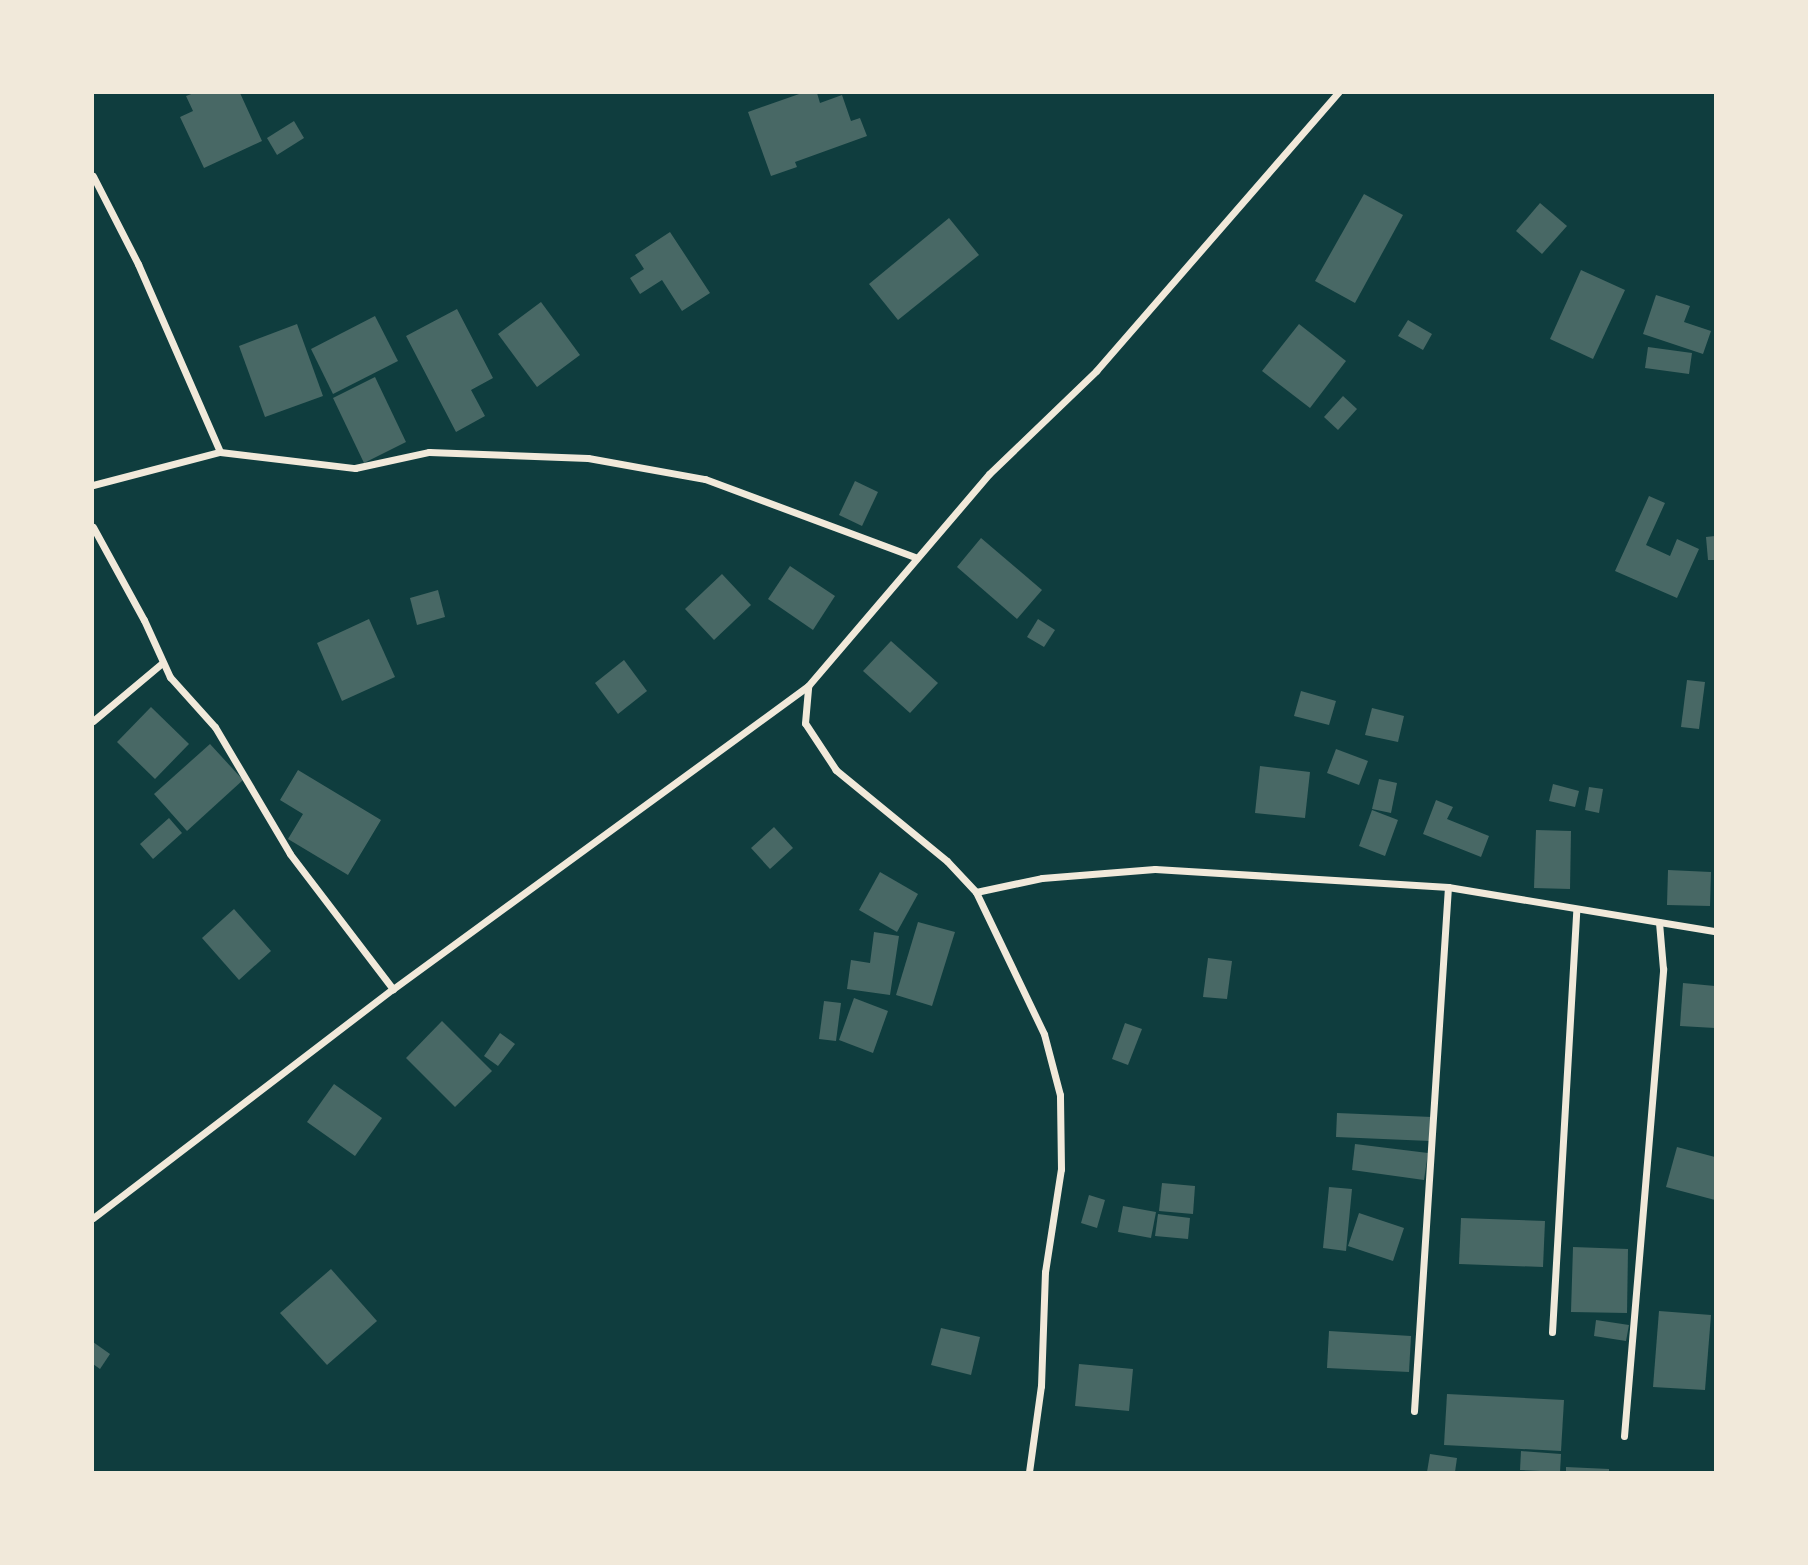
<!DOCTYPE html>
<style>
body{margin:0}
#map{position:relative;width:1808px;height:1565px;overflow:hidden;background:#0f3d3e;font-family:"Golos Text",sans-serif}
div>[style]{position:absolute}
.building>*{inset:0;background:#486865}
.minor>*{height:7px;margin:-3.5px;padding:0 3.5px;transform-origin:3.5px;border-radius:3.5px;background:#f1e9da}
span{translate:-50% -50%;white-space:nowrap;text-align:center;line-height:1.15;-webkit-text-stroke:6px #f1e9da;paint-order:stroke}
.frame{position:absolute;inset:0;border:94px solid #f1e9da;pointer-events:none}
</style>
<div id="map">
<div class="building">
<div style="clip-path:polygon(194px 93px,240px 93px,262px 141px,204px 168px,180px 117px,193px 111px,186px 96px)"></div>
<div style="clip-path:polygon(802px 93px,817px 93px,820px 103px,842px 95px,851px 121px,860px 118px,867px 136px,795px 162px,797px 167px,771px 176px,748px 112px)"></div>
<div style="clip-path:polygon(294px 121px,304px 138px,277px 155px,267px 138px)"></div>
<div style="clip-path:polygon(1364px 194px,1403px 215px,1355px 303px,1315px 281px)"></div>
<div style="clip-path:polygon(1540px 203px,1567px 226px,1542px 254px,1516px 231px)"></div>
<div style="clip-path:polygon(949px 218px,979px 255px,898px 320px,869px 284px)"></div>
<div style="clip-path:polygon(670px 232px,710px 293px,682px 311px,662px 280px,640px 294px,630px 278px,644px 269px,635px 255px)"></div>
<div style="clip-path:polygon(1581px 270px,1625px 290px,1593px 359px,1550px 339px)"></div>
<div style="clip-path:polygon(1656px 295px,1690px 306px,1684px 322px,1711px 331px,1703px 354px,1643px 334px)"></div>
<div style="clip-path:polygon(541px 302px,580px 355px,537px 387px,498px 334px)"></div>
<div style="clip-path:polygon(457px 309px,493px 378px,471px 390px,485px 416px,456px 432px,406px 336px)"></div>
<div style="clip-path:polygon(375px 316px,398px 361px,333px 394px,311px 349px)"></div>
<div style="clip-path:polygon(1408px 320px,1432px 334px,1423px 350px,1398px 336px)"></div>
<div style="clip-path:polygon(297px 324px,323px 396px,265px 417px,239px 346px)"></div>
<div style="clip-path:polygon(1299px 324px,1346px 361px,1310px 408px,1262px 371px)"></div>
<div style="clip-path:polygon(1648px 347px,1692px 353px,1689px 374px,1645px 368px)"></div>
<div style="clip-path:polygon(375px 377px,406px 442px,364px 463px,333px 398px)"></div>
<div style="clip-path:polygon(1343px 396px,1357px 409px,1338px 430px,1324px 417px)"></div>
<div style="clip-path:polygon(855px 481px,878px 492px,862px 526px,839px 515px)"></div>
<div style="clip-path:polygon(1649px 496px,1665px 503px,1646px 545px,1670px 556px,1677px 539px,1699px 549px,1677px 598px,1615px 571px)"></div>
<div style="clip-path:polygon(1715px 536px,1715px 560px,1708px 560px,1706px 537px)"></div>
<div style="clip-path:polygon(981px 538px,1042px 590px,1017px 619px,957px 567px)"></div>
<div style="clip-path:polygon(790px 566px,835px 596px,813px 630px,768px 599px)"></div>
<div style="clip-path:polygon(722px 574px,751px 605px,714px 640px,685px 609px)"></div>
<div style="clip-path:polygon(438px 590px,445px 617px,417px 625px,410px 598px)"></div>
<div style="clip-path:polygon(369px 619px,395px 677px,342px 701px,317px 643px)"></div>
<div style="clip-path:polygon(1038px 619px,1055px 630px,1044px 647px,1027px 637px)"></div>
<div style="clip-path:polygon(891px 641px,938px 683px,910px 713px,863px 671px)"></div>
<div style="clip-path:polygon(624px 660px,647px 691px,618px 714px,595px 683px)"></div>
<div style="clip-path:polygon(1687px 680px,1705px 682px,1699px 729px,1681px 727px)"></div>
<div style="clip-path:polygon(1301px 691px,1336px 701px,1329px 725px,1294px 716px)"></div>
<div style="clip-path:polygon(151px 707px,189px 744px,155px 779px,117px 742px)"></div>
<div style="clip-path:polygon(1372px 708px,1404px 716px,1398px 742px,1365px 735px)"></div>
<div style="clip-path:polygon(210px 744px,243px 780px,187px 831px,154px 794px)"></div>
<div style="clip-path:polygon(1336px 749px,1368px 761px,1359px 785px,1327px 773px)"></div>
<div style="clip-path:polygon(1260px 766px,1310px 772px,1305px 818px,1255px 813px)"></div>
<div style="clip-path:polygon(298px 770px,381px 820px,348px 875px,288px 839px,303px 814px,280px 800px)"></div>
<div style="clip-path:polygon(1379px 779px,1397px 783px,1391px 813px,1372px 809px)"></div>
<div style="clip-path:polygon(1553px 784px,1579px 791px,1575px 807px,1549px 801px)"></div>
<div style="clip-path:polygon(1589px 787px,1603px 789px,1599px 813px,1585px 810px)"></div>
<div style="clip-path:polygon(1436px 800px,1453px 807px,1447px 819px,1489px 836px,1481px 857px,1423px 834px)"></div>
<div style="clip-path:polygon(1372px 810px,1398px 820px,1385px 856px,1359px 846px)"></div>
<div style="clip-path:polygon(169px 818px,182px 833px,153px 859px,140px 844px)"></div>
<div style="clip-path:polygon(774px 827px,793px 848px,770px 869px,751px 848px)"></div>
<div style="clip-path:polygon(1536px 830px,1571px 831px,1570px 889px,1534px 888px)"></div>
<div style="clip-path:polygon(1668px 870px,1711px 872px,1710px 906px,1667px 905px)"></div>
<div style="clip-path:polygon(880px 872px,918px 894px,897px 932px,859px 910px)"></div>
<div style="clip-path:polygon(234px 909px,271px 951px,239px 980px,202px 938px)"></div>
<div style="clip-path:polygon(918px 922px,955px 932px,932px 1006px,896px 995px)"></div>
<div style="clip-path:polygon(874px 932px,899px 936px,890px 995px,847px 989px,851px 960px,870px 963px)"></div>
<div style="clip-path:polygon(1208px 958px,1232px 961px,1227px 999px,1203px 997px)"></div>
<div style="clip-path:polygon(1683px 983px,1715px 986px,1715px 1028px,1680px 1026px)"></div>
<div style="clip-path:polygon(854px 998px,888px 1011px,873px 1053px,839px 1040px)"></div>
<div style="clip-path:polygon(824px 1001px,841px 1003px,836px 1041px,819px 1039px)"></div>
<div style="clip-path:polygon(442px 1021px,492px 1071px,455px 1107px,406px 1058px)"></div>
<div style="clip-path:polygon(1125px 1023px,1142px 1029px,1128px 1065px,1112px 1059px)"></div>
<div style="clip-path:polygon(500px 1033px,515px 1044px,498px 1066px,484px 1056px)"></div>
<div style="clip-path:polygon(334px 1084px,382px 1118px,355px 1156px,307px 1122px)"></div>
<div style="clip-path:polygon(1337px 1113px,1432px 1117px,1430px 1141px,1336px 1137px)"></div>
<div style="clip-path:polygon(1355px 1144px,1428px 1153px,1424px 1180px,1352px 1170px)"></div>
<div style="clip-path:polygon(1677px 1147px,1715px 1157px,1715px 1200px,1666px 1187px)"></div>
<div style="clip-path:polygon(1162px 1183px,1195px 1186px,1193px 1214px,1159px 1211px)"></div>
<div style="clip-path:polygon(1329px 1187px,1352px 1189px,1346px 1251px,1323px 1248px)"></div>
<div style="clip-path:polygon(1089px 1195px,1105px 1200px,1097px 1228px,1081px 1223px)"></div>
<div style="clip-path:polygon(1123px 1206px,1156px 1212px,1151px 1238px,1118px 1232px)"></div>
<div style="clip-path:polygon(1359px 1213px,1404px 1228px,1393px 1261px,1348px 1246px)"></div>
<div style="clip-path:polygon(1158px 1214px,1190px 1218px,1188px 1239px,1155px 1236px)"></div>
<div style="clip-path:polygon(1461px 1218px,1545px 1221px,1543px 1267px,1459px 1264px)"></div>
<div style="clip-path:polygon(1573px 1247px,1628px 1249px,1627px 1313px,1571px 1312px)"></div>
<div style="clip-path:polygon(331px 1269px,377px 1321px,327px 1365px,280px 1313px)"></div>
<div style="clip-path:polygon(1659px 1311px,1711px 1315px,1705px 1390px,1653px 1387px)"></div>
<div style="clip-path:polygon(1596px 1320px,1629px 1325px,1626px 1341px,1594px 1336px)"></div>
<div style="clip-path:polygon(941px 1328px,980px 1337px,971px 1375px,931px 1365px)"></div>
<div style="clip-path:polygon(1329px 1331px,1411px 1336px,1409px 1372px,1327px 1368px)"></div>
<div style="clip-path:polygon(93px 1342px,110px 1354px,100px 1369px,93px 1364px)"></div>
<div style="clip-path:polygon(1079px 1364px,1133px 1369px,1129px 1411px,1075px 1406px)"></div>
<div style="clip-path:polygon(1447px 1394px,1564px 1400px,1561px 1451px,1444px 1445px)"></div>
<div style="clip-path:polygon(1521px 1451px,1561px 1454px,1560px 1472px,1520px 1470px)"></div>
<div style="clip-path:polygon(1430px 1454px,1457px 1458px,1455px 1472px,1427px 1472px)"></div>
<div style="clip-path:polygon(1566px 1467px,1609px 1469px,1609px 1472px,1566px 1472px)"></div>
</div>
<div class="minor">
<div style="left:93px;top:176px;width:99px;rotate:62.9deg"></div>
<div style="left:138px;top:264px;width:205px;rotate:66.4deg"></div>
<div style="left:93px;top:485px;width:131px;rotate:-14.6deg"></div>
<div style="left:220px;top:452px;width:136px;rotate:6.8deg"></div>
<div style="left:355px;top:468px;width:76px;rotate:-12.2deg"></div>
<div style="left:429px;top:452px;width:159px;rotate:2.2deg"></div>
<div style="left:588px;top:458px;width:119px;rotate:10.2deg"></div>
<div style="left:705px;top:479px;width:226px;rotate:20.4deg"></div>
<div style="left:93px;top:527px;width:106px;rotate:61.3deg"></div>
<div style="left:144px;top:620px;width:63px;rotate:65.5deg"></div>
<div style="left:170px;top:677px;width:67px;rotate:48deg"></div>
<div style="left:215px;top:727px;width:147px;rotate:59.4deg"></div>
<div style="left:290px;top:854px;width:170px;rotate:52.7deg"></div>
<div style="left:93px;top:721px;width:90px;rotate:-40deg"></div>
<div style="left:976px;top:892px;width:67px;rotate:-12deg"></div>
<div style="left:1042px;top:878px;width:113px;rotate:-4.6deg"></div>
<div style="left:1155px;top:869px;width:294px;rotate:3.5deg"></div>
<div style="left:1448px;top:887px;width:271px;rotate:9.4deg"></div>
<div style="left:93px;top:1218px;width:377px;rotate:-37.4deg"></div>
<div style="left:393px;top:989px;width:514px;rotate:-36.13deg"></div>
<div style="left:1552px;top:1332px;width:423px;rotate:-86.7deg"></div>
<div style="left:1414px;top:1411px;width:525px;rotate:-86.29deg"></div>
<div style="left:1624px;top:1436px;width:469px;rotate:-85.2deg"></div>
<div style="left:1663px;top:969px;width:47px;rotate:-94.9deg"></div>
<div style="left:1029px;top:1472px;width:87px;rotate:-82.1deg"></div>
<div style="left:1041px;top:1386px;width:114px;rotate:-88deg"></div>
<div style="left:1045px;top:1272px;width:104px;rotate:-81.2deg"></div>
<div style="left:1061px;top:1169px;width:74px;rotate:-90.8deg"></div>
<div style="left:1060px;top:1095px;width:63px;rotate:-104.7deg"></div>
<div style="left:1044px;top:1034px;width:157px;rotate:-115.6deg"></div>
<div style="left:976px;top:892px;width:42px;rotate:-133.1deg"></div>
<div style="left:947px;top:861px;width:144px;rotate:-140.7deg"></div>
<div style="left:836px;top:770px;width:56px;rotate:-123.4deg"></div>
<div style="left:805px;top:723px;width:37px;rotate:-85deg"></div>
<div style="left:808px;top:686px;width:279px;rotate:-49.5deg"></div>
<div style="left:989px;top:474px;width:149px;rotate:-43.9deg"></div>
<div style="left:1096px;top:371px;width:369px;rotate:-49deg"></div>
</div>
<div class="frame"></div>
</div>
